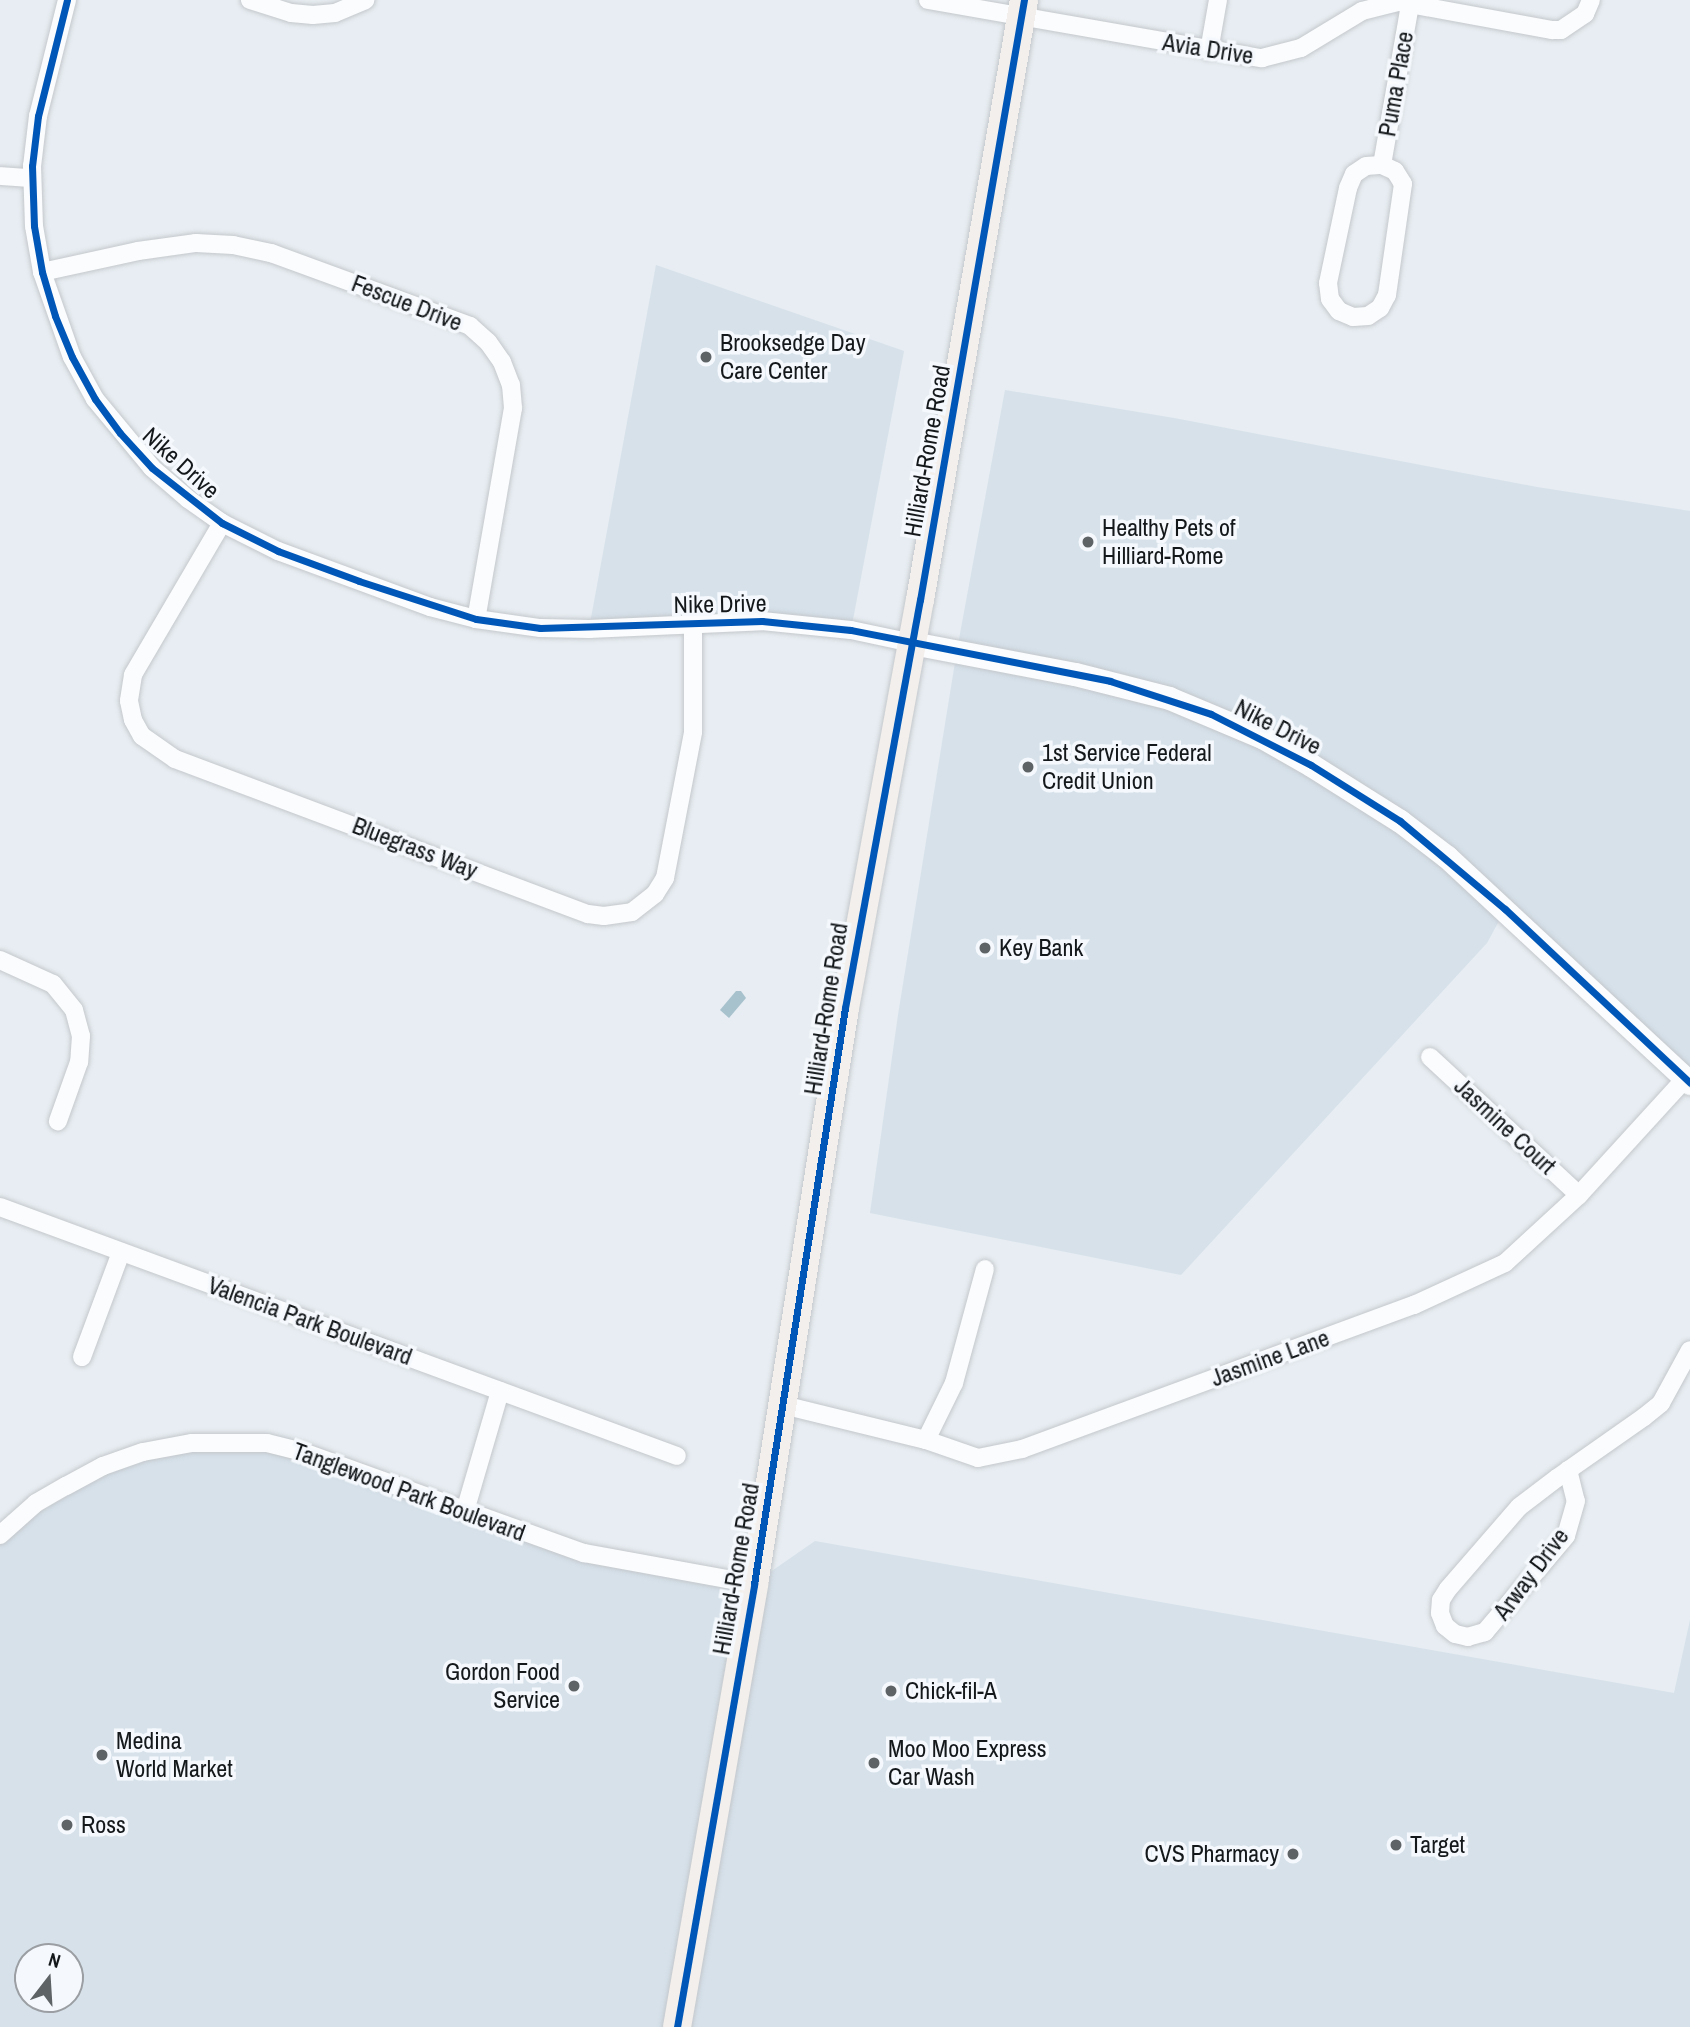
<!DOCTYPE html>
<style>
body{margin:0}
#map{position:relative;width:1690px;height:2027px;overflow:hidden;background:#e7edf2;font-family:"Archivo Narrow",sans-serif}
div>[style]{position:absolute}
.built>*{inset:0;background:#d6e1ea}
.water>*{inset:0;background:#a7c1cd}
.roads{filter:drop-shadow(0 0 2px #c4c8cc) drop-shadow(0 0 2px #c4c8cc)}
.minor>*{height:18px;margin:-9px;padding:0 9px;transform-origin:9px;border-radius:9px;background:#fbfcfd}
.tertiary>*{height:23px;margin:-11.5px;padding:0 11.5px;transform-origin:11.5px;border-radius:11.5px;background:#fbfcfd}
.primary>*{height:28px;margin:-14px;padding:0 14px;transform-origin:14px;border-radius:14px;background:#f3efec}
.cycleway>*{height:7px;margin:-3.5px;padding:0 3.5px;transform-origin:3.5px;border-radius:3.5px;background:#0057b8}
.dots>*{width:19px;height:19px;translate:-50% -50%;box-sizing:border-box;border:4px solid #f5f9fd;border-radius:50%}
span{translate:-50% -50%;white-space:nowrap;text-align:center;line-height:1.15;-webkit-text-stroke:7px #f5f9fd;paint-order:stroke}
.street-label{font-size:24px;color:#14181b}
.poi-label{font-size:24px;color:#14181b}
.left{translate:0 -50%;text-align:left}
.right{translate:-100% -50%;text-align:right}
.north{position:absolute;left:14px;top:1943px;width:70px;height:70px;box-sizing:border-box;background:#f5f9fd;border:2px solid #9b9fa3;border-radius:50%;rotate:17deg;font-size:19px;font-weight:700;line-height:28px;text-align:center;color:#14181b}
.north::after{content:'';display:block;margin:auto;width:24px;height:32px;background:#5e6366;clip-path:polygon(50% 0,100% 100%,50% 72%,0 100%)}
</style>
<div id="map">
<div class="built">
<div style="clip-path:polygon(656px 265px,904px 351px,851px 630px,589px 629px)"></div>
<div style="clip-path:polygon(1005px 390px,1174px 418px,1537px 487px,1690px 511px,1690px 1083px,1505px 910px,1487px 943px,1181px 1275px,870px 1213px,898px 1015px,957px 650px)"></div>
<div style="clip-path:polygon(evenodd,267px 1443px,543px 1540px,753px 1584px,815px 1541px,1674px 1693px,1690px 1620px,1690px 2027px,0 2027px,0 1535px,143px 1452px,267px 1443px,28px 1957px,70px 1957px,70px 1999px,28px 1999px,28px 1957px)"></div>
</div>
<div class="water">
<div style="clip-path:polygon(736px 991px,741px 991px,746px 998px,729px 1018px,720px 1010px)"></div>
</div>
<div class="roads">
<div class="minor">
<div style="left:67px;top:0;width:120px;rotate:104deg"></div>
<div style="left:38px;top:116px;width:50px;rotate:96.8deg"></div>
<div style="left:32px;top:166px;width:60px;rotate:88.1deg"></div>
<div style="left:34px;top:226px;width:47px;rotate:80.1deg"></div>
<div style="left:42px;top:272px;width:90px;rotate:70.6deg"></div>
<div style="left:72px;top:357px;width:48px;rotate:61.3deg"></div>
<div style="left:95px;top:399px;width:89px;rotate:50.4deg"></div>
<div style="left:152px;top:468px;width:48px;rotate:40.7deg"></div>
<div style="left:188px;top:499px;width:42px;rotate:35.2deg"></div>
<div style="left:222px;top:523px;width:63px;rotate:26.6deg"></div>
<div style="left:278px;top:551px;width:162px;rotate:20.2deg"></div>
<div style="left:430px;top:607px;width:48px;rotate:14.6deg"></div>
<div style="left:476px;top:619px;width:65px;rotate:8deg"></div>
<div style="left:540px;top:628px;width:49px;rotate:1.2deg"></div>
<div style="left:589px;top:629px;width:173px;rotate:-2.6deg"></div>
<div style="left:762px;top:621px;width:89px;rotate:5.8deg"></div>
<div style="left:851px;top:630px;width:62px;rotate:12deg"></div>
<div style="left:250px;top:0;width:43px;rotate:17.6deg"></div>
<div style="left:291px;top:13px;width:22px;rotate:5deg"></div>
<div style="left:313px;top:15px;width:22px;rotate:-5deg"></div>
<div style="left:335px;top:13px;width:33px;rotate:-23deg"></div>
<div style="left:928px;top:0;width:339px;rotate:9.9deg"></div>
<div style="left:1262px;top:58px;width:40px;rotate:-14.4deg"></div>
<div style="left:1301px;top:48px;width:71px;rotate:-31.2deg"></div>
<div style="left:1362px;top:11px;width:38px;rotate:-14deg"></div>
<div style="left:1399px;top:2px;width:156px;rotate:10.4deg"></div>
<div style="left:1552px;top:30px;width:9px"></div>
<div style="left:1561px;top:30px;width:29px;rotate:-34deg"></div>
<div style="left:1585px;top:14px;width:15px;rotate:-67deg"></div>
<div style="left:1209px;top:51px;width:52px;rotate:-80deg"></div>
<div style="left:1382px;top:165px;width:14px;rotate:25deg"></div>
<div style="left:1395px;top:171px;width:15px;rotate:58deg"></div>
<div style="left:1403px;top:184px;width:112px;rotate:98.2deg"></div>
<div style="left:1387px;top:295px;width:15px;rotate:118deg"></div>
<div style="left:1380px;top:308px;width:14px;rotate:146deg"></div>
<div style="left:1368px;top:316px;width:15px;rotate:176deg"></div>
<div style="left:1353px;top:317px;width:15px;rotate:-157deg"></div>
<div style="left:1339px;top:311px;width:15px;rotate:-127deg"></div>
<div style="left:1330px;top:299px;width:16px;rotate:-97deg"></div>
<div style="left:1328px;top:283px;width:97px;rotate:-78.1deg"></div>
<div style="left:1348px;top:188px;width:15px;rotate:-67deg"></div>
<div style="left:1354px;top:174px;width:14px;rotate:-34deg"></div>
<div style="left:1366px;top:166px;width:16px;rotate:-4deg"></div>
<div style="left:1382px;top:165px;width:163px;rotate:-80.1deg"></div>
<div style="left:0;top:176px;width:32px;rotate:4deg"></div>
<div style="left:42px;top:272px;width:98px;rotate:-12.3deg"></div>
<div style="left:138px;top:251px;width:59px;rotate:-7.9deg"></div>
<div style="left:196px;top:243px;width:37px;rotate:3deg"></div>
<div style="left:233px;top:245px;width:39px;rotate:12deg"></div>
<div style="left:271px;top:253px;width:212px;rotate:20.1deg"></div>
<div style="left:470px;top:326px;width:24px;rotate:42deg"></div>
<div style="left:488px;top:342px;width:24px;rotate:55deg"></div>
<div style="left:502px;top:362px;width:25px;rotate:69deg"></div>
<div style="left:511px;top:385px;width:23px;rotate:85deg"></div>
<div style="left:513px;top:408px;width:214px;rotate:99.9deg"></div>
<div style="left:222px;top:523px;width:176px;rotate:120.4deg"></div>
<div style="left:133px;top:675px;width:26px;rotate:99deg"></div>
<div style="left:129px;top:701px;width:19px;rotate:78deg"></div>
<div style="left:133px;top:720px;width:18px;rotate:61deg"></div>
<div style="left:142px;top:736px;width:40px;rotate:34.9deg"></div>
<div style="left:175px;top:759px;width:441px;rotate:20.6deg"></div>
<div style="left:588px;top:914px;width:16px;rotate:7deg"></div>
<div style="left:604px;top:916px;width:28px;rotate:-8deg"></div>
<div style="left:632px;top:912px;width:29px;rotate:-38deg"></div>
<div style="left:655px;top:894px;width:19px;rotate:-58deg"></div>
<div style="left:665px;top:878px;width:149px;rotate:-79.1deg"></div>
<div style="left:693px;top:732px;width:110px;rotate:-90deg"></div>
<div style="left:0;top:960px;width:58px;rotate:24.4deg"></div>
<div style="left:53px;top:984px;width:33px;rotate:51deg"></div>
<div style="left:74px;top:1010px;width:27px;rotate:75deg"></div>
<div style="left:81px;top:1036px;width:26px;rotate:94deg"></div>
<div style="left:79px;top:1062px;width:63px;rotate:109.6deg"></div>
<div style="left:1430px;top:1057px;width:203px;rotate:42.8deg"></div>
<div style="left:0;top:1207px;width:721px;rotate:20.19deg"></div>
<div style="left:82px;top:1357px;width:112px;rotate:-69.6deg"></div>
<div style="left:783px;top:1405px;width:147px;rotate:13.8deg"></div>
<div style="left:926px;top:1440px;width:55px;rotate:19.1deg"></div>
<div style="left:978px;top:1458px;width:45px;rotate:-11.6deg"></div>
<div style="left:1022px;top:1449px;width:418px;rotate:-20.2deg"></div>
<div style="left:1414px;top:1305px;width:100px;rotate:-24.8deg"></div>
<div style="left:1505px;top:1263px;width:100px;rotate:-42.6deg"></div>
<div style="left:1579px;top:1195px;width:157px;rotate:-47.6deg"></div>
<div style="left:926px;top:1440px;width:64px;rotate:-63.8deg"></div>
<div style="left:954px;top:1383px;width:118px;rotate:-74.8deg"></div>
<div style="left:1568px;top:1470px;width:32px;rotate:76deg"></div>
<div style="left:1576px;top:1501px;width:36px;rotate:106deg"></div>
<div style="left:1566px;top:1536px;width:126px;rotate:130.2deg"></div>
<div style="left:1485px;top:1632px;width:18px;rotate:164deg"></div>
<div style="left:1468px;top:1637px;width:13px;rotate:-167deg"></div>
<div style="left:1455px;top:1634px;width:13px;rotate:-141deg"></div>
<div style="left:1445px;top:1626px;width:14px;rotate:-111deg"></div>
<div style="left:1440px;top:1613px;width:13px;rotate:-86deg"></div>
<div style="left:1441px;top:1600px;width:13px;rotate:-58deg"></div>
<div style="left:1448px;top:1589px;width:108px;rotate:-49.1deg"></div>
<div style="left:1519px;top:1507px;width:48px;rotate:-37.3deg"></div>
<div style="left:1557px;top:1478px;width:106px;rotate:-35deg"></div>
<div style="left:1644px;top:1417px;width:22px;rotate:-39deg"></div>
<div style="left:1661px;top:1403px;width:60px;rotate:-61.3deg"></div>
<div style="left:465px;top:1511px;width:125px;rotate:-73.7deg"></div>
<div style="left:0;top:1535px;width:48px;rotate:-41.6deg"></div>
<div style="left:36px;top:1503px;width:34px;rotate:-30deg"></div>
<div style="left:66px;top:1486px;width:42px;rotate:-28.4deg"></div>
<div style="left:103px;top:1466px;width:42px;rotate:-19.3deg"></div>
<div style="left:143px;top:1452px;width:50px;rotate:-10.4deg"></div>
<div style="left:192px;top:1443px;width:75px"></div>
<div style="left:267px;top:1443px;width:34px;rotate:14deg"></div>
<div style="left:300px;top:1451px;width:302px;rotate:19.8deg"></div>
<div style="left:584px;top:1553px;width:173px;rotate:10.3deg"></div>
</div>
<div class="tertiary">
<div style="left:912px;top:643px;width:166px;rotate:10.8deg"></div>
<div style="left:1075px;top:674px;width:97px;rotate:14.3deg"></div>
<div style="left:1169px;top:698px;width:101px;rotate:22.8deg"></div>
<div style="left:1262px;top:737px;width:56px;rotate:29.7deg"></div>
<div style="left:1311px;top:765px;width:105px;rotate:32.2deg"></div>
<div style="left:1400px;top:821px;width:59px;rotate:37.5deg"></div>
<div style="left:1447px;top:857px;width:332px;rotate:42.9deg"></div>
</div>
<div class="primary">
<div style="left:677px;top:2027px;width:450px;rotate:-80.1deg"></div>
<div style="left:754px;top:1584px;width:583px;rotate:-81.02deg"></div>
<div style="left:845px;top:1008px;width:415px;rotate:-79.6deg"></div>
<div style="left:920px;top:600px;width:609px;rotate:-80.17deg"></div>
</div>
</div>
<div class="cycleway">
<div style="left:67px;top:0;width:120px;rotate:104deg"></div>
<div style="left:38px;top:116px;width:50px;rotate:96.8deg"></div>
<div style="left:32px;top:166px;width:60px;rotate:88.1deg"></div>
<div style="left:34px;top:226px;width:47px;rotate:80.1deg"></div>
<div style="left:42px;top:272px;width:46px;rotate:73.5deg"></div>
<div style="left:55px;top:316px;width:44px;rotate:67.5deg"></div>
<div style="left:72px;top:357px;width:48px;rotate:61.3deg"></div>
<div style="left:95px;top:399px;width:42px;rotate:53.7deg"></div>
<div style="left:120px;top:433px;width:47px;rotate:47.6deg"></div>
<div style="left:152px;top:468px;width:89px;rotate:38.2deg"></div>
<div style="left:222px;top:523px;width:63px;rotate:26.6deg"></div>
<div style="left:278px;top:551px;width:86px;rotate:20.3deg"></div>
<div style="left:359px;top:581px;width:123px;rotate:18deg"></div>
<div style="left:476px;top:619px;width:65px;rotate:8deg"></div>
<div style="left:540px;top:628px;width:222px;rotate:-1.8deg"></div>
<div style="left:762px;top:621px;width:89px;rotate:5.8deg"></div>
<div style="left:851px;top:630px;width:264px;rotate:11.1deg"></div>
<div style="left:1110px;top:681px;width:106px;rotate:18.1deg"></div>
<div style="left:1211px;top:714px;width:112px;rotate:27deg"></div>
<div style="left:1311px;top:765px;width:105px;rotate:32.2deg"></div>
<div style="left:1400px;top:821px;width:137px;rotate:40deg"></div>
<div style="left:1505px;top:909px;width:254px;rotate:43.2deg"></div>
<div style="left:677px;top:2027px;width:450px;rotate:-80.1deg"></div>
<div style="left:754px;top:1584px;width:583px;rotate:-81.02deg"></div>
<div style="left:845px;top:1008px;width:415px;rotate:-79.6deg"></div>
<div style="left:920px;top:600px;width:609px;rotate:-80.17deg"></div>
</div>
<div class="dots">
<div style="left:706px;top:357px;background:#5e6366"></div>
<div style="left:1088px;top:542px;background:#5e6366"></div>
<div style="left:1028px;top:767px;background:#5e6366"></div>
<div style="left:985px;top:948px;background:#5e6366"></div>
<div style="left:574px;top:1686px;background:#5e6366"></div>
<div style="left:891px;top:1691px;background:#5e6366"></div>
<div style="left:102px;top:1755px;background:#5e6366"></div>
<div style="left:874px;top:1763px;background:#5e6366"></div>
<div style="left:67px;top:1825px;background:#5e6366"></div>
<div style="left:1396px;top:1845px;background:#5e6366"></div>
<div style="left:1293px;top:1854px;background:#5e6366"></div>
</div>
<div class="street-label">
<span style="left:1208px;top:49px;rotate:9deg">Avia Drive</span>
<span style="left:1396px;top:84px;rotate:-80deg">Puma Place</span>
<span style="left:407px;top:303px;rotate:21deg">Fescue Drive</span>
<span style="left:927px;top:451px;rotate:-80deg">Hilliard-Rome Road</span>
<span style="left:181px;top:463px;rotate:42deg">Nike Drive</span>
<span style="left:720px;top:604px;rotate:-1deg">Nike Drive</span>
<span style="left:1278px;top:727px;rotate:27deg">Nike Drive</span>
<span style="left:415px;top:848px;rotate:21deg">Bluegrass Way</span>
<span style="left:826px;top:1009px;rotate:-81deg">Hilliard-Rome Road</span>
<span style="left:1505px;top:1126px;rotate:43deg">Jasmine Court</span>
<span style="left:310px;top:1321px;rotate:20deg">Valencia Park Boulevard</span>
<span style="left:1270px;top:1358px;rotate:-20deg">Jasmine Lane</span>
<span style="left:409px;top:1492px;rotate:20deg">Tanglewood Park Boulevard</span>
<span style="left:736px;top:1569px;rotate:-80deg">Hilliard-Rome Road</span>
<span style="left:1531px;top:1574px;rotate:-53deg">Arway Drive</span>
</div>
<div class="poi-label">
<span class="left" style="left:720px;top:357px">Brooksedge Day<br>Care Center</span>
<span class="left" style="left:1102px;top:542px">Healthy Pets of<br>Hilliard-Rome</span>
<span class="left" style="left:1042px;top:767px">1st Service Federal<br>Credit Union</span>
<span class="left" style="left:999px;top:948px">Key Bank</span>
<span class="right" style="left:560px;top:1686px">Gordon Food<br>Service</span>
<span class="left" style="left:905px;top:1691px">Chick-fil-A</span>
<span class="left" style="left:116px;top:1755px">Medina<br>World Market</span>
<span class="left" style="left:888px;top:1763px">Moo Moo Express<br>Car Wash</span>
<span class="left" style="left:81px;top:1825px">Ross</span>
<span class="left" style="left:1410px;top:1845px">Target</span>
<span class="right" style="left:1279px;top:1854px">CVS Pharmacy</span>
</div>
<div class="north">N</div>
</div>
